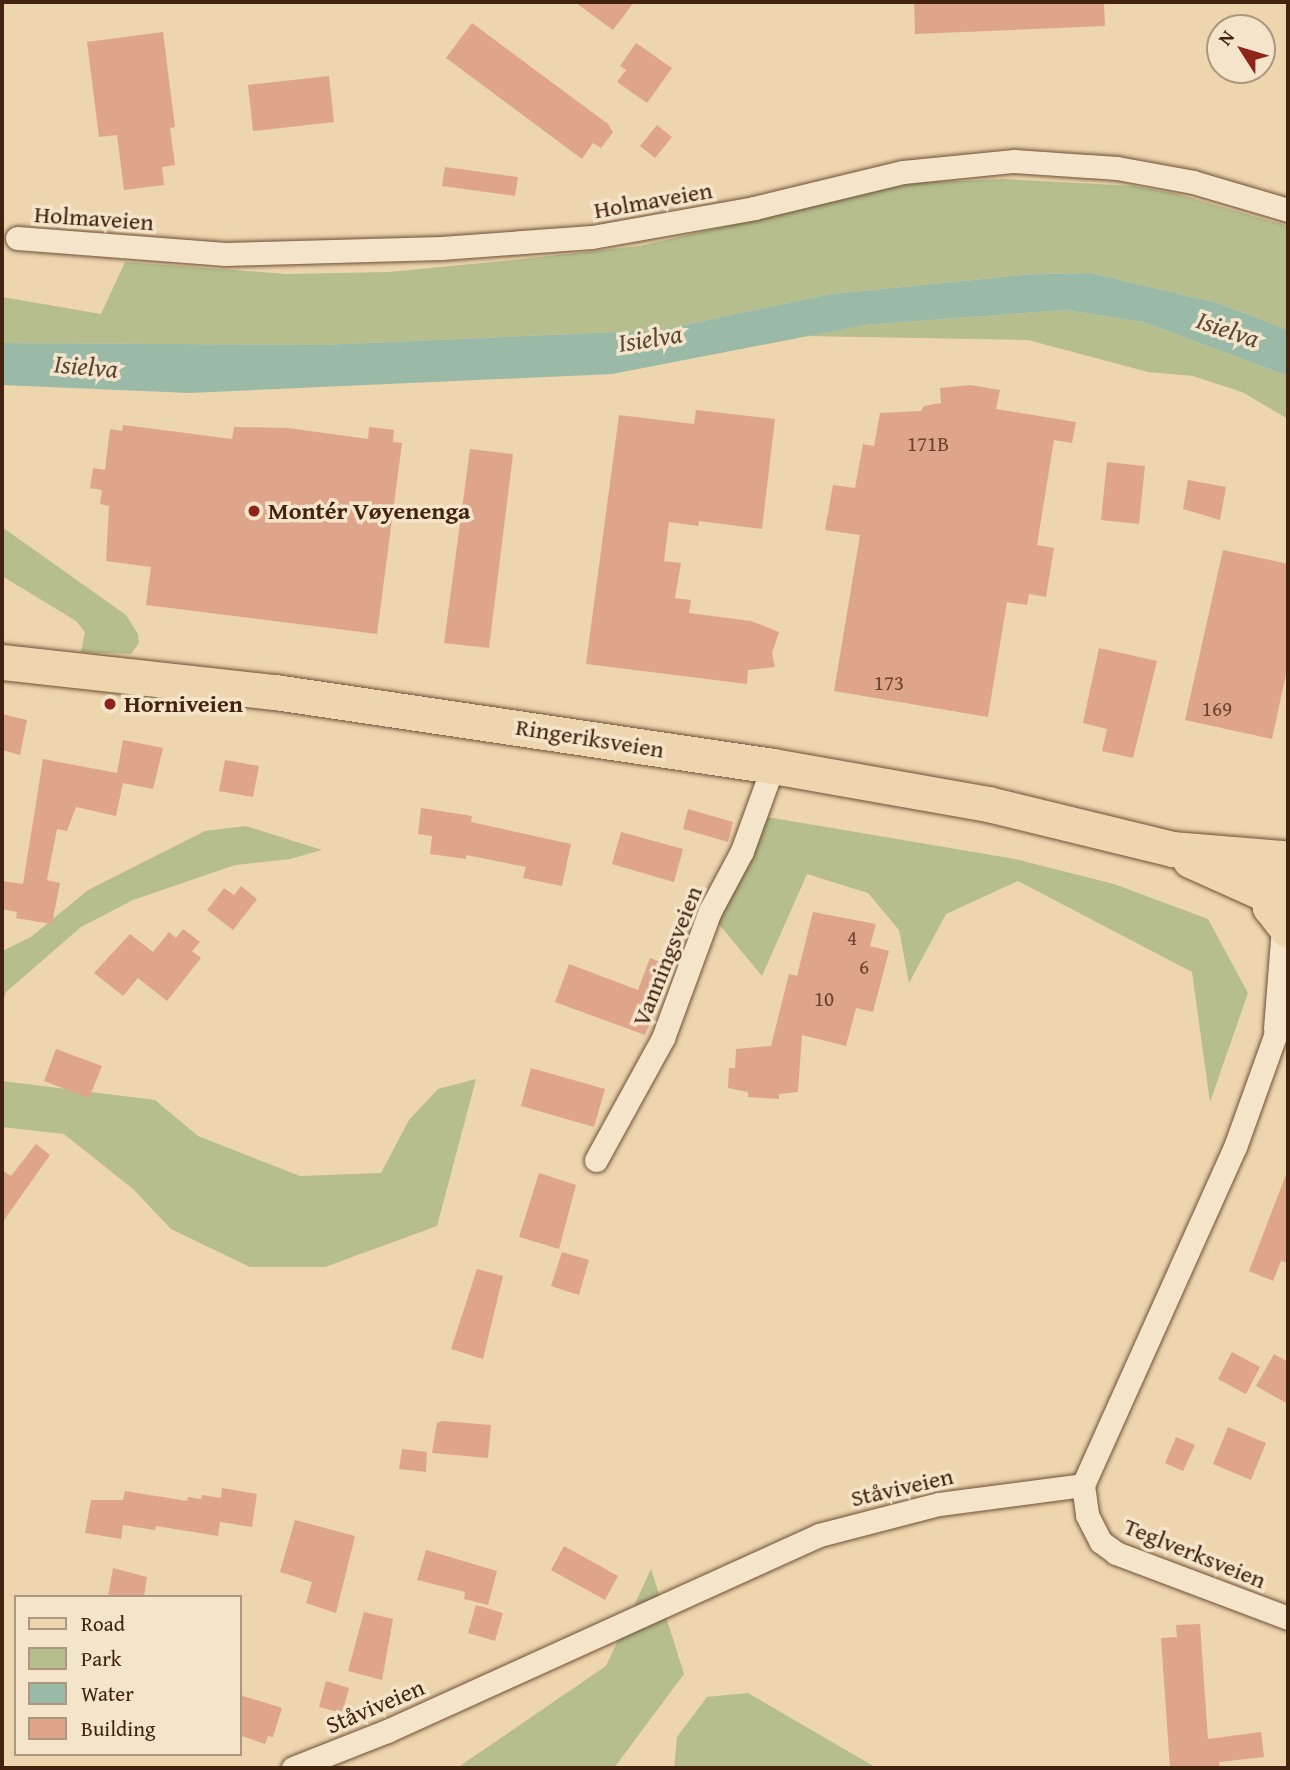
<!DOCTYPE html>
<meta charset="utf-8">
<style>
body{margin:0}
#map{position:relative;width:1290px;height:1770px;overflow:hidden;background:#edd5ad;font-family:"Gentium Book Plus",serif}
div>[style]{position:absolute}
.green>*{inset:0;background:#b5be8c}
.water>*{inset:0;background:#9ab9a6}
.building>*{inset:0;background:#dea58a}
.roads{filter:drop-shadow(0 0 2px #6e5037) drop-shadow(0 0 2px #6e5037)}
.minor>*{height:23px;margin:-11.5px;padding:0 11.5px;transform-origin:11.5px;border-radius:11.5px;background:#f3e4ca}
.primary>*{height:35px;margin:-17.5px;padding:0 17.5px;transform-origin:17.5px;border-radius:17.5px;background:#edd5ad}
.dots>*{width:19px;height:19px;translate:-50% -50%;box-sizing:border-box;border:4px solid #f3e4ca;border-radius:50%}
span{translate:-50% -50%;white-space:nowrap;text-align:center;line-height:1.15;-webkit-text-stroke:7px #f3e4ca;paint-order:stroke}
.number-label{font-size:21px;color:#6a442e}
.number-label span{-webkit-text-stroke-width:0}
.street-label{font-size:24px;color:#432310}
.poi-label{font-size:24px;color:#432310;font-weight:700}
.left{translate:0 -50%;text-align:left}
.water-label{font-size:26px;color:#594836;font-style:italic}
.frame{position:absolute;inset:0;border:4px solid #432310;pointer-events:none}
.legend{position:absolute;left:14px;top:1595px;width:228px;height:161px;box-sizing:border-box;background:#f3e4ca;border:2px solid #ad9780;margin:0;padding:9px 12px;list-style:none;font-size:21px;color:#432310}
.legend li{display:flex;align-items:center;gap:14px;height:35px}
.legend b{width:35px;border:2px solid #ad9780}
.north{position:absolute;left:1206px;top:14px;width:70px;height:70px;box-sizing:border-box;background:#f3e4ca;border:2px solid #ad9780;border-radius:50%;rotate:307deg;font-size:19px;font-weight:700;line-height:28px;text-align:center;color:#432310}
.north::after{content:'';display:block;margin:auto;width:24px;height:32px;background:#8f2418;clip-path:polygon(50% 0,100% 100%,50% 72%,0 100%)}
</style>
<div id="map">
<div class="green">
<div style="clip-path:polygon(1004px 179px,1134px 186px,1177px 194px,1288px 226px,1288px 330px,1218px 303px,1091px 273px,1032px 274px,831px 294px,660px 330px,321px 345px,2px 343px,2px 297px,101px 314px,125px 262px,287px 274px,388px 272px,503px 261px,640px 246px,913px 183px)"></div>
<div style="clip-path:polygon(1065px 310px,1143px 322px,1288px 376px,1288px 419px,1242px 392px,1193px 376px,1148px 372px,1028px 340px,804px 336px,865px 325px)"></div>
<div style="clip-path:polygon(2px 527px,126px 615px,138px 634px,139px 643px,131px 654px,81px 652px,85px 632px,76px 621px,2px 576px)"></div>
<div style="clip-path:polygon(767px 817px,1015px 859px,1114px 884px,1208px 919px,1248px 993px,1210px 1102px,1192px 972px,1018px 881px,946px 914px,909px 983px,899px 930px,868px 893px,807px 874px,762px 976px,718px 923px)"></div>
<div style="clip-path:polygon(246px 826px,322px 850px,290px 859px,235px 865px,133px 900px,81px 927px,6px 992px,2px 1007px,2px 951px,31px 937px,88px 890px,205px 831px)"></div>
<div style="clip-path:polygon(476px 1079px,437px 1226px,325px 1267px,250px 1267px,171px 1229px,133px 1189px,64px 1134px,2px 1127px,2px 1081px,155px 1100px,198px 1136px,300px 1176px,381px 1173px,409px 1120px,438px 1089px)"></div>
<div style="clip-path:polygon(651px 1569px,684px 1674px,614px 1768px,457px 1768px,606px 1666px)"></div>
<div style="clip-path:polygon(748px 1693px,875px 1767px,883px 1768px,674px 1768px,677px 1737px,707px 1697px)"></div>
</div>
<div class="water">
<div style="clip-path:polygon(1091px 273px,1218px 303px,1288px 330px,1288px 376px,1143px 322px,1065px 310px,865px 325px,612px 374px,190px 393px,2px 385px,2px 343px,321px 345px,660px 330px,831px 294px,1032px 274px)"></div>
</div>
<div class="building">
<div style="clip-path:polygon(575px 2px,634px 2px,613px 30px)"></div>
<div style="clip-path:polygon(914px 2px,1104px 2px,1105px 26px,915px 34px)"></div>
<div style="clip-path:polygon(472px 23px,608px 124px,613px 132px,601px 148px,593px 143px,582px 159px,446px 58px)"></div>
<div style="clip-path:polygon(163px 32px,175px 127px,170px 128px,175px 165px,162px 167px,164px 185px,124px 190px,117px 135px,99px 137px,87px 42px)"></div>
<div style="clip-path:polygon(636px 43px,672px 68px,647px 103px,617px 82px,626px 70px,620px 66px)"></div>
<div style="clip-path:polygon(329px 76px,334px 122px,253px 131px,248px 85px)"></div>
<div style="clip-path:polygon(657px 125px,672px 137px,655px 158px,640px 146px)"></div>
<div style="clip-path:polygon(445px 167px,518px 177px,515px 196px,442px 186px)"></div>
<div style="clip-path:polygon(970px 385px,1000px 390px,996px 409px,1076px 422px,1072px 443px,1054px 440px,1037px 545px,1054px 548px,1046px 597px,1029px 594px,1027px 605px,1007px 602px,988px 717px,834px 691px,860px 535px,825px 530px,833px 485px,855px 488px,863px 444px,874px 446px,880px 413px,921px 411px,924px 406px,941px 403px,940px 388px)"></div>
<div style="clip-path:polygon(696px 410px,775px 419px,762px 529px,699px 521px,698px 526px,669px 522px,664px 561px,681px 563px,675px 598px,691px 600px,689px 613px,751px 621px,779px 632px,772px 653px,775px 667px,748px 670px,747px 684px,586px 664px,619px 415px,694px 424px)"></div>
<div style="clip-path:polygon(123px 425px,232px 439px,234px 427px,288px 428px,368px 439px,369px 427px,394px 430px,393px 442px,402px 443px,377px 634px,146px 605px,151px 567px,106px 561px,109px 506px,100px 504px,102px 490px,90px 488px,93px 468px,105px 470px,110px 429px,122px 431px)"></div>
<div style="clip-path:polygon(470px 449px,513px 454px,489px 648px,444px 643px)"></div>
<div style="clip-path:polygon(1107px 462px,1145px 466px,1139px 524px,1101px 520px)"></div>
<div style="clip-path:polygon(1188px 480px,1226px 487px,1220px 520px,1183px 509px)"></div>
<div style="clip-path:polygon(1223px 550px,1288px 564px,1288px 665px,1272px 739px,1185px 720px)"></div>
<div style="clip-path:polygon(1099px 648px,1157px 661px,1133px 758px,1102px 751px,1107px 729px,1083px 723px)"></div>
<div style="clip-path:polygon(2px 714px,27px 720px,20px 755px,2px 750px)"></div>
<div style="clip-path:polygon(123px 740px,163px 748px,153px 789px,123px 783px,116px 816px,76px 807px,67px 831px,57px 829px,47px 880px,60px 883px,52px 924px,16px 918px,17px 912px,2px 909px,2px 881px,23px 884px,43px 759px,117px 773px)"></div>
<div style="clip-path:polygon(225px 760px,259px 766px,253px 797px,219px 791px)"></div>
<div style="clip-path:polygon(421px 808px,472px 816px,471px 822px,571px 844px,562px 886px,523px 878px,526px 867px,466px 855px,466px 859px,430px 854px,432px 836px,418px 834px)"></div>
<div style="clip-path:polygon(688px 809px,733px 822px,728px 842px,683px 829px)"></div>
<div style="clip-path:polygon(621px 832px,683px 849px,674px 882px,612px 864px)"></div>
<div style="clip-path:polygon(241px 886px,257px 899px,233px 930px,207px 910px,224px 888px,234px 895px)"></div>
<div style="clip-path:polygon(813px 912px,876px 924px,870px 946px,889px 951px,873px 1012px,856px 1008px,846px 1046px,802px 1035px,798px 1092px,779px 1094px,779px 1099px,748px 1097px,748px 1092px,728px 1088px,729px 1068px,735px 1068px,736px 1049px,771px 1046px,789px 974px,797px 976px)"></div>
<div style="clip-path:polygon(183px 929px,200px 942px,192px 951px,201px 958px,167px 1001px,138px 978px,123px 996px,94px 973px,130px 934px,153px 952px,169px 932px,176px 938px)"></div>
<div style="clip-path:polygon(650px 958px,674px 967px,645px 1035px,555px 1002px,569px 964px,638px 990px)"></div>
<div style="clip-path:polygon(56px 1049px,102px 1066px,89px 1098px,44px 1081px)"></div>
<div style="clip-path:polygon(531px 1068px,605px 1089px,594px 1127px,521px 1106px)"></div>
<div style="clip-path:polygon(36px 1144px,50px 1155px,2px 1223px,2px 1170px,11px 1176px)"></div>
<div style="clip-path:polygon(1287px 1172px,1288px 1263px,1281px 1261px,1273px 1281px,1249px 1271px)"></div>
<div style="clip-path:polygon(539px 1173px,576px 1185px,559px 1249px,519px 1237px)"></div>
<div style="clip-path:polygon(562px 1252px,589px 1260px,579px 1295px,551px 1286px)"></div>
<div style="clip-path:polygon(477px 1269px,503px 1276px,483px 1359px,451px 1349px)"></div>
<div style="clip-path:polygon(1232px 1352px,1260px 1367px,1246px 1394px,1218px 1379px)"></div>
<div style="clip-path:polygon(1274px 1354px,1288px 1362px,1288px 1404px,1256px 1386px)"></div>
<div style="clip-path:polygon(442px 1421px,491px 1425px,488px 1458px,432px 1453px,437px 1423px)"></div>
<div style="clip-path:polygon(1228px 1427px,1266px 1443px,1251px 1480px,1213px 1464px)"></div>
<div style="clip-path:polygon(1176px 1437px,1195px 1445px,1183px 1471px,1165px 1463px)"></div>
<div style="clip-path:polygon(402px 1449px,427px 1452px,426px 1472px,399px 1469px)"></div>
<div style="clip-path:polygon(222px 1488px,257px 1494px,252px 1527px,220px 1522px,218px 1536px,156px 1526px,155px 1530px,123px 1525px,121px 1539px,85px 1533px,91px 1500px,123px 1500px,125px 1491px,187px 1501px,188px 1497px,201px 1499px,202px 1495px,221px 1498px)"></div>
<div style="clip-path:polygon(295px 1520px,355px 1536px,336px 1613px,306px 1603px,312px 1582px,280px 1572px)"></div>
<div style="clip-path:polygon(564px 1546px,618px 1576px,605px 1600px,551px 1570px)"></div>
<div style="clip-path:polygon(426px 1550px,497px 1571px,488px 1605px,464px 1599px,465px 1592px,417px 1580px)"></div>
<div style="clip-path:polygon(113px 1568px,147px 1577px,144px 1597px,108px 1597px)"></div>
<div style="clip-path:polygon(476px 1605px,503px 1613px,495px 1641px,468px 1633px)"></div>
<div style="clip-path:polygon(364px 1612px,393px 1619px,382px 1680px,348px 1671px)"></div>
<div style="clip-path:polygon(1200px 1624px,1208px 1739px,1261px 1732px,1264px 1757px,1219px 1762px,1220px 1768px,1170px 1768px,1161px 1638px,1177px 1637px,1176px 1625px)"></div>
<div style="clip-path:polygon(326px 1681px,349px 1688px,342px 1713px,319px 1707px)"></div>
<div style="clip-path:polygon(240px 1695px,282px 1708px,273px 1737px,268px 1736px,265px 1744px,242px 1736px)"></div>
</div>
<div class="roads">
<div class="minor">
<div style="left:17px;top:238px;width:209px;rotate:4.4deg"></div>
<div style="left:225px;top:254px;width:216px;rotate:-1.6deg"></div>
<div style="left:441px;top:248px;width:151px;rotate:-4.2deg"></div>
<div style="left:592px;top:237px;width:165px;rotate:-10.1deg"></div>
<div style="left:754px;top:208px;width:153px;rotate:-13.6deg"></div>
<div style="left:903px;top:172px;width:112px;rotate:-5.7deg"></div>
<div style="left:1014px;top:161px;width:103px;rotate:3.9deg"></div>
<div style="left:1117px;top:168px;width:77px;rotate:10.4deg"></div>
<div style="left:1193px;top:182px;width:99px;rotate:16.4deg"></div>
<div style="left:1275px;top:1029px;width:102px;rotate:-85.5deg"></div>
<div style="left:596px;top:1160px;width:139px;rotate:-61.2deg"></div>
<div style="left:663px;top:1038px;width:135px;rotate:-69.7deg"></div>
<div style="left:710px;top:911px;width:68px;rotate:-61.9deg"></div>
<div style="left:742px;top:851px;width:90px;rotate:-70deg"></div>
<div style="left:1083px;top:1485px;width:30px;rotate:82deg"></div>
<div style="left:1087px;top:1515px;width:30px;rotate:63deg"></div>
<div style="left:1101px;top:1542px;width:19px;rotate:36deg"></div>
<div style="left:1116px;top:1553px;width:184px;rotate:20.7deg"></div>
<div style="left:293px;top:1768px;width:101px;rotate:-21.5deg"></div>
<div style="left:387px;top:1731px;width:474px;rotate:-24.4deg"></div>
<div style="left:819px;top:1535px;width:124px;rotate:-14.5deg"></div>
<div style="left:939px;top:1504px;width:145px;rotate:-7.5deg"></div>
<div style="left:1083px;top:1485px;width:371px;rotate:-65.8deg"></div>
<div style="left:1235px;top:1147px;width:118px;rotate:-70.2deg"></div>
<div style="left:1275px;top:1036px;width:28px;rotate:-63deg"></div>
</div>
<div class="primary">
<div style="left:2px;top:662px;width:275px;rotate:6.3deg"></div>
<div style="left:275px;top:692px;width:503px;rotate:8.45deg"></div>
<div style="left:773px;top:766px;width:218px;rotate:10deg"></div>
<div style="left:988px;top:804px;width:189px;rotate:13.7deg"></div>
<div style="left:1172px;top:849px;width:110px;rotate:4.7deg"></div>
<div style="left:1190px;top:860px;width:85px;rotate:24.2deg"></div>
<div style="left:1272px;top:875px;width:32px;rotate:94deg"></div>
<div style="left:1270px;top:907px;width:29px;rotate:52deg"></div>
</div>
</div>
<div class="dots">
<div style="left:254px;top:511px;background:#8f2418"></div>
<div style="left:110px;top:704px;background:#8f2418"></div>
</div>
<div class="number-label">
<span style="left:928px;top:444px">171B</span>
<span style="left:889px;top:683px">173</span>
<span style="left:1217px;top:709px">169</span>
<span style="left:852px;top:938px">4</span>
<span style="left:864px;top:967px">6</span>
<span style="left:824px;top:999px">10</span>
</div>
<div class="street-label">
<span style="left:653px;top:200px;rotate:-10deg">Holmaveien</span>
<span style="left:94px;top:218px;rotate:4deg">Holmaveien</span>
<span style="left:590px;top:738px;rotate:9deg">Ringeriksveien</span>
<span style="left:667px;top:956px;rotate:-68deg">Vanningsveien</span>
<span style="left:902px;top:1487px;rotate:-13deg">Ståviveien</span>
<span style="left:1195px;top:1553px;rotate:22deg">Teglverksveien</span>
<span style="left:375px;top:1706px;rotate:-23deg">Ståviveien</span>
</div>
<div class="poi-label">
<span class="left" style="left:268px;top:511px">Montér Vøyenenga</span>
<span class="left" style="left:124px;top:704px">Horniveien</span>
</div>
<div class="water-label">
<span style="left:1228px;top:329px;rotate:19deg">Isielva</span>
<span style="left:650px;top:338px;rotate:-9deg">Isielva</span>
<span style="left:86px;top:366px;rotate:5deg">Isielva</span>
</div>
<div class="frame"></div>
<ul class="legend">
<li><b style="height:9px;background:#edd5ad"></b>Road</li>
<li><b style="height:19px;background:#b5be8c"></b>Park</li>
<li><b style="height:19px;background:#9ab9a6"></b>Water</li>
<li><b style="height:19px;background:#dea58a"></b>Building</li>
</ul>
<div class="north">N</div>
</div>
